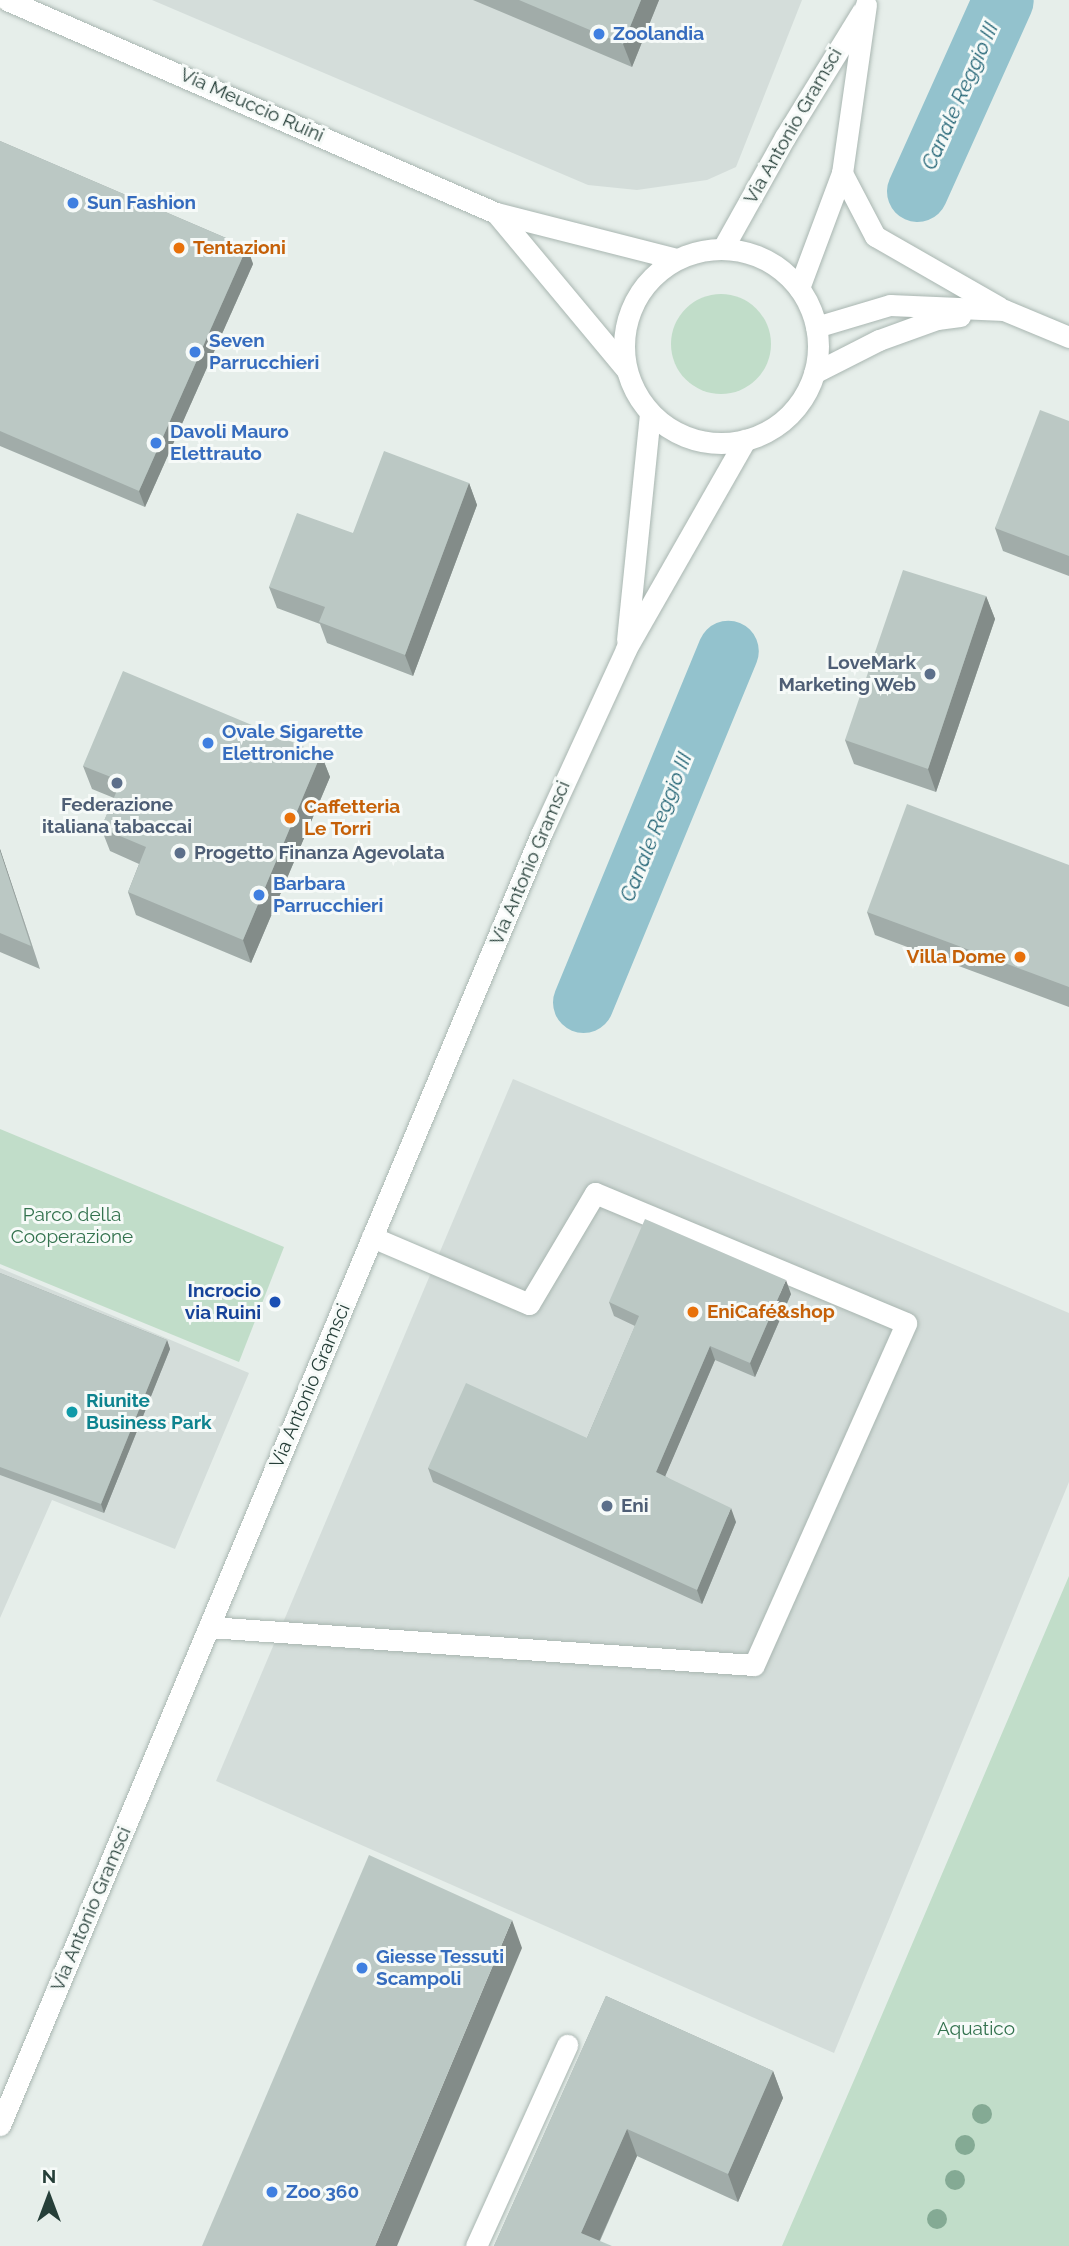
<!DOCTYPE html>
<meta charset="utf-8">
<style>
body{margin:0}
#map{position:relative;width:1069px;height:2246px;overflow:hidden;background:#e6eeea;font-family:Raleway,sans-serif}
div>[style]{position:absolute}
.built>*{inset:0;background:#d4ddda}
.green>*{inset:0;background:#c1ddc9}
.round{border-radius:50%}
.canal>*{height:61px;margin:-30.5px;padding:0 30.5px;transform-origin:30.5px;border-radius:30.5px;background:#93c2cd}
.roads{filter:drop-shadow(0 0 2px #a9b6b1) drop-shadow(0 0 2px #a9b6b1)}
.minor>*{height:21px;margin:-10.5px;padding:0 10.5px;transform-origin:10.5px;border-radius:10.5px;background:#fff}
.minor>.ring{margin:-10.5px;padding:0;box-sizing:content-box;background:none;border:21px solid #fff;border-radius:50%}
.trees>*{width:20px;height:20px;margin:-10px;border-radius:50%;background:#84aa94}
.wall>*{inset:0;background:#a1aca9}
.shaded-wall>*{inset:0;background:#838c89}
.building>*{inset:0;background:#bbc8c4}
.dots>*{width:19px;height:19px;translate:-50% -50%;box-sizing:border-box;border:4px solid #f6faf8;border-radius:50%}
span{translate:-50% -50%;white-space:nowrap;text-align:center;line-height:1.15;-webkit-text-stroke:6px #f6faf8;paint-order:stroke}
.shop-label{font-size:19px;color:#366cbe;font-weight:700}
.left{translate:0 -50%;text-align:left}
.street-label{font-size:19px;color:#263f39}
.food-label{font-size:19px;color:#c56008;font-weight:700}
.right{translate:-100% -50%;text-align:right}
.service-label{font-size:19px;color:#4e5e75;font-weight:700}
.park-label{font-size:19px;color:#33724e}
.transit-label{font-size:19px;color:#164399;font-weight:700}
.culture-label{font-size:19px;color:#0d838f;font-weight:700}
.water-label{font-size:21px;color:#246576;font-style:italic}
.north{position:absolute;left:14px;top:2162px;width:70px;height:70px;-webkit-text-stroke:5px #f6faf8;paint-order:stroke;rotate:0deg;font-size:19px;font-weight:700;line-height:28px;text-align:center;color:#263f39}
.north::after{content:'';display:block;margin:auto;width:24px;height:32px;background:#263f39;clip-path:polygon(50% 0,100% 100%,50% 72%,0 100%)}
</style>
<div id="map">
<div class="built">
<div style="clip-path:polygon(152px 0,802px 0,736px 167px,707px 180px,637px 190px,588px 185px)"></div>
<div style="clip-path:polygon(513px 1079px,1069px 1313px,1069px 1482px,834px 2053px,216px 1781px)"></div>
<div style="clip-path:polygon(0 1268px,249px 1373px,175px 1549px,52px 1500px,0 1618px)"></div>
</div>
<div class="green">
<div class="round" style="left:671px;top:294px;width:100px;height:100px"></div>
<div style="clip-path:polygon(0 1129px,284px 1247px,239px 1362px,0 1264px)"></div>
<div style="clip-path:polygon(1069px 1576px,1069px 2246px,782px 2246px,858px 2071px)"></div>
</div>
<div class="canal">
<div style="left:917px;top:191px;width:209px;rotate:-65.8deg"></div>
<div style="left:583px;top:1002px;width:380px;rotate:-67.6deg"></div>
</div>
<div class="roads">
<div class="minor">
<div style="left:7px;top:0;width:533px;rotate:23.54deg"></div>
<div style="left:496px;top:213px;width:186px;rotate:14.3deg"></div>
<div style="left:842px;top:173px;width:71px;rotate:62.4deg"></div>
<div style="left:875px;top:236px;width:143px;rotate:29.8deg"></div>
<div style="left:496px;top:213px;width:203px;rotate:50.2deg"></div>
<div style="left:723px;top:248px;width:127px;rotate:-60.8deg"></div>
<div style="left:785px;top:137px;width:147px;rotate:-58.4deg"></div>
<div class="ring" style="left:624px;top:249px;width:173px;height:173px"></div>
<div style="left:799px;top:288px;width:123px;rotate:-69.5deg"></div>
<div style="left:842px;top:173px;width:170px;rotate:-81.9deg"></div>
<div style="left:816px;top:327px;width:77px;rotate:-16.6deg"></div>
<div style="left:890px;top:305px;width:114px;rotate:2.5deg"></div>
<div style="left:1004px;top:310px;width:70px;rotate:22.6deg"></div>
<div style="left:814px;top:373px;width:73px;rotate:-26.9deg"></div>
<div style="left:879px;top:340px;width:62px;rotate:-19.9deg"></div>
<div style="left:937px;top:319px;width:23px;rotate:-7deg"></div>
<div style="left:627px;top:640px;width:228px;rotate:-84.2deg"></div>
<div style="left:209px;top:1627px;width:546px;rotate:3.99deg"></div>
<div style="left:754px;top:1665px;width:374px;rotate:-66deg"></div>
<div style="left:906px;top:1323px;width:337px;rotate:-157.3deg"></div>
<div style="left:595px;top:1193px;width:129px;rotate:120.7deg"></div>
<div style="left:529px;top:1304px;width:171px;rotate:-156.9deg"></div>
<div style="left:0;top:2125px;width:1402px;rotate:-67.26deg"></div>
<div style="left:542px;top:832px;width:201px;rotate:-65.3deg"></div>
<div style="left:626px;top:649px;width:241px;rotate:-60.3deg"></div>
<div style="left:476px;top:2246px;width:221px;rotate:-65.6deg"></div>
</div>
</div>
<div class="trees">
<div style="left:982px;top:2114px"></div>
<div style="left:965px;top:2145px"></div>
<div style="left:955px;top:2180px"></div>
<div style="left:937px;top:2219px"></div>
</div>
<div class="wall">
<div style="clip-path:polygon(473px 0,659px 0,632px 67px)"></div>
<div style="clip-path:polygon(0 141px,247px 247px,253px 264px,145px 507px,0 446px)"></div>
<div style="clip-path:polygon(1069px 421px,1069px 576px,1003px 551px,995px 528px)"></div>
<div style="clip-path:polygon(469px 483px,477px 505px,413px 676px,327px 643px,320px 624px,277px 608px,269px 587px,353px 533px)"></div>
<div style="clip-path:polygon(986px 596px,995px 619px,936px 792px,854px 764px,845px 740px)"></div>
<div style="clip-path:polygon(321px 754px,330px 777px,251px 963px,136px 915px,128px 892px,139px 864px,110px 851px,101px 828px,114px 798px,92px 789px,83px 766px)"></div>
<div style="clip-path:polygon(0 849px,40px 969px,0 952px)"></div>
<div style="clip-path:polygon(1069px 865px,1069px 1007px,875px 935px,867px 912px)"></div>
<div style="clip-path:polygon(0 1273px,167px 1340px,170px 1349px,104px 1513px,0 1475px)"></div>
<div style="clip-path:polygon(791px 1294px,755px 1377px,715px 1360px,665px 1476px,736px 1522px,702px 1604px,433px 1482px,428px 1468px,587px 1438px,635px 1326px,614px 1316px,609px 1302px)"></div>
<div style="clip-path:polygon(606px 1996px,773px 2071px,783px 2098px,738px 2202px,637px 2156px,600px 2241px,494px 2246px)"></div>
</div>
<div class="shaded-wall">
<div style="clip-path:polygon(641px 0,659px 0,632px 67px,623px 44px)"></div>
<div style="clip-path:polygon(247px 247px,253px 264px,145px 507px,139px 491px)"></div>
<div style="clip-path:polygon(469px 483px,477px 505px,413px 676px,405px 655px)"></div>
<div style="clip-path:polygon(986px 596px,995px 619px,936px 792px,928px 769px)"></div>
<div style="clip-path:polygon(321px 754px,330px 777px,251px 963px,243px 940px)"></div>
<div style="clip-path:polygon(0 849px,40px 969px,0 851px)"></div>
<div style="clip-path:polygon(786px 1280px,791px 1294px,755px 1377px,750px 1363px)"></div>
<div style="clip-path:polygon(167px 1340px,170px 1349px,104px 1513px,101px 1504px)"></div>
<div style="clip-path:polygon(710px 1346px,715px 1360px,661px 1486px,656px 1472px)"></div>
<div style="clip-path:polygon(731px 1508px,736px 1522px,702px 1604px,697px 1590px)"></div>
<div style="clip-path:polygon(512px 1920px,522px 1948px,397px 2246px,375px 2246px)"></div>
<div style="clip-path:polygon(773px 2071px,783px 2098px,738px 2202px,728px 2174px)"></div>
<div style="clip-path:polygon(627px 2129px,637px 2156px,597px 2246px,581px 2233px)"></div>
</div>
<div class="building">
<div style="clip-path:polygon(519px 0,641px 0,623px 44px)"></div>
<div style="clip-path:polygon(0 141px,247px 247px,139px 491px,0 431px)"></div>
<div style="clip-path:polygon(1040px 410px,1069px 421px,1069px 556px,995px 528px)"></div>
<div style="clip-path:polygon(384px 451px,469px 483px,405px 655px,319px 622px,325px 607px,269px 587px,297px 513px,353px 533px)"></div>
<div style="clip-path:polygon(903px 570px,986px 596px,928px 769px,845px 740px)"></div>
<div style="clip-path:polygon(123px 671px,321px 754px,243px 940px,128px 892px,146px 847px,101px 828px,121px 781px,83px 766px)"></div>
<div style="clip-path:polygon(907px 804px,1069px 865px,1069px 987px,867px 912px)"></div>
<div style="clip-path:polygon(0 851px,31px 946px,0 933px)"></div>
<div style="clip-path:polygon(645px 1219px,786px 1280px,750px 1363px,710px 1346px,656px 1472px,731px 1508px,697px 1590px,428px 1468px,466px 1383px,587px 1438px,639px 1316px,609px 1302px)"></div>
<div style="clip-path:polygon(0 1273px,167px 1340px,101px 1504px,0 1467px)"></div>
<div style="clip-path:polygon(369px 1855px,512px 1920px,375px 2246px,202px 2246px)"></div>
<div style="clip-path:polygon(606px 1996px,773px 2071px,728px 2174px,627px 2129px,581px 2233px,612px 2246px,494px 2246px)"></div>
</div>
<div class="dots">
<div style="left:599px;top:34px;background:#3f7fe0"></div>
<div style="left:73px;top:203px;background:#3f7fe0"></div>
<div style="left:179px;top:248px;background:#e8710a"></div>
<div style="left:195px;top:352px;background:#3f7fe0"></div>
<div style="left:156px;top:443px;background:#3f7fe0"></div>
<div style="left:930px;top:674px;background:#5c6f8a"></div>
<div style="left:208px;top:743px;background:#3f7fe0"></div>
<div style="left:117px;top:783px;background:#5c6f8a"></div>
<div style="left:290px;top:818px;background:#e8710a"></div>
<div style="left:180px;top:853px;background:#5c6f8a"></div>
<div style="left:259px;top:895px;background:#3f7fe0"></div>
<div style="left:1020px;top:957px;background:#e8710a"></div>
<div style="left:275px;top:1302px;background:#1a4fb4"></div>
<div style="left:693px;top:1312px;background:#e8710a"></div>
<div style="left:72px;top:1412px;background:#0f9aa8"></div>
<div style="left:607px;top:1506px;background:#5c6f8a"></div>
<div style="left:362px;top:1968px;background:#3f7fe0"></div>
<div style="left:272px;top:2192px;background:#3f7fe0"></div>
</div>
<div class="shop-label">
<span class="left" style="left:613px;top:34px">Zoolandia</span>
<span class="left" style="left:87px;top:203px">Sun Fashion</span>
<span class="left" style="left:209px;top:352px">Seven<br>Parrucchieri</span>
<span class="left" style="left:170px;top:443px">Davoli Mauro<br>Elettrauto</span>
<span class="left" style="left:222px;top:743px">Ovale Sigarette<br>Elettroniche</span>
<span class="left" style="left:273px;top:895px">Barbara<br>Parrucchieri</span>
<span class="left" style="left:376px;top:1968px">Giesse Tessuti<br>Scampoli</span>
<span class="left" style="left:286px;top:2192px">Zoo 360</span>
</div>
<div class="street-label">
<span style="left:252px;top:105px;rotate:24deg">Via Meuccio Ruini</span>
<span style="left:793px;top:126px;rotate:-60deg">Via Antonio Gramsci</span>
<span style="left:530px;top:863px;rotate:-67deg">Via Antonio Gramsci</span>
<span style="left:310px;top:1386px;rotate:-67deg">Via Antonio Gramsci</span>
<span style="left:91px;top:1909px;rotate:-67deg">Via Antonio Gramsci</span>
</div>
<div class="food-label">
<span class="left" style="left:193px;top:248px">Tentazioni</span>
<span class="left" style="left:304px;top:818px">Caffetteria<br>Le Torri</span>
<span class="right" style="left:1006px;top:957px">Villa Dome</span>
<span class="left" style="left:707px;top:1312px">EniCafé&amp;shop</span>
</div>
<div class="service-label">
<span class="right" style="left:916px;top:674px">LoveMark<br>Marketing Web</span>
<span style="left:117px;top:816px">Federazione<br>italiana tabaccai</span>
<span class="left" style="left:194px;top:853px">Progetto Finanza Agevolata</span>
<span class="left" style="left:621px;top:1506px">Eni</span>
</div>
<div class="park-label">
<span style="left:72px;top:1226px">Parco della<br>Cooperazione</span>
<span style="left:976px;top:2029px">Aquatico</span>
</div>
<div class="transit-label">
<span class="right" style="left:261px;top:1302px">Incrocio<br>via Ruini</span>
</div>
<div class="culture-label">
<span class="left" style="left:86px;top:1412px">Riunite<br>Business Park</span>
</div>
<div class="water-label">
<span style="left:960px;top:96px;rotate:-66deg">Canale Reggio III</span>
<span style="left:656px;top:827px;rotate:-68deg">Canale Reggio III</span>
</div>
<div class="north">N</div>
</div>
